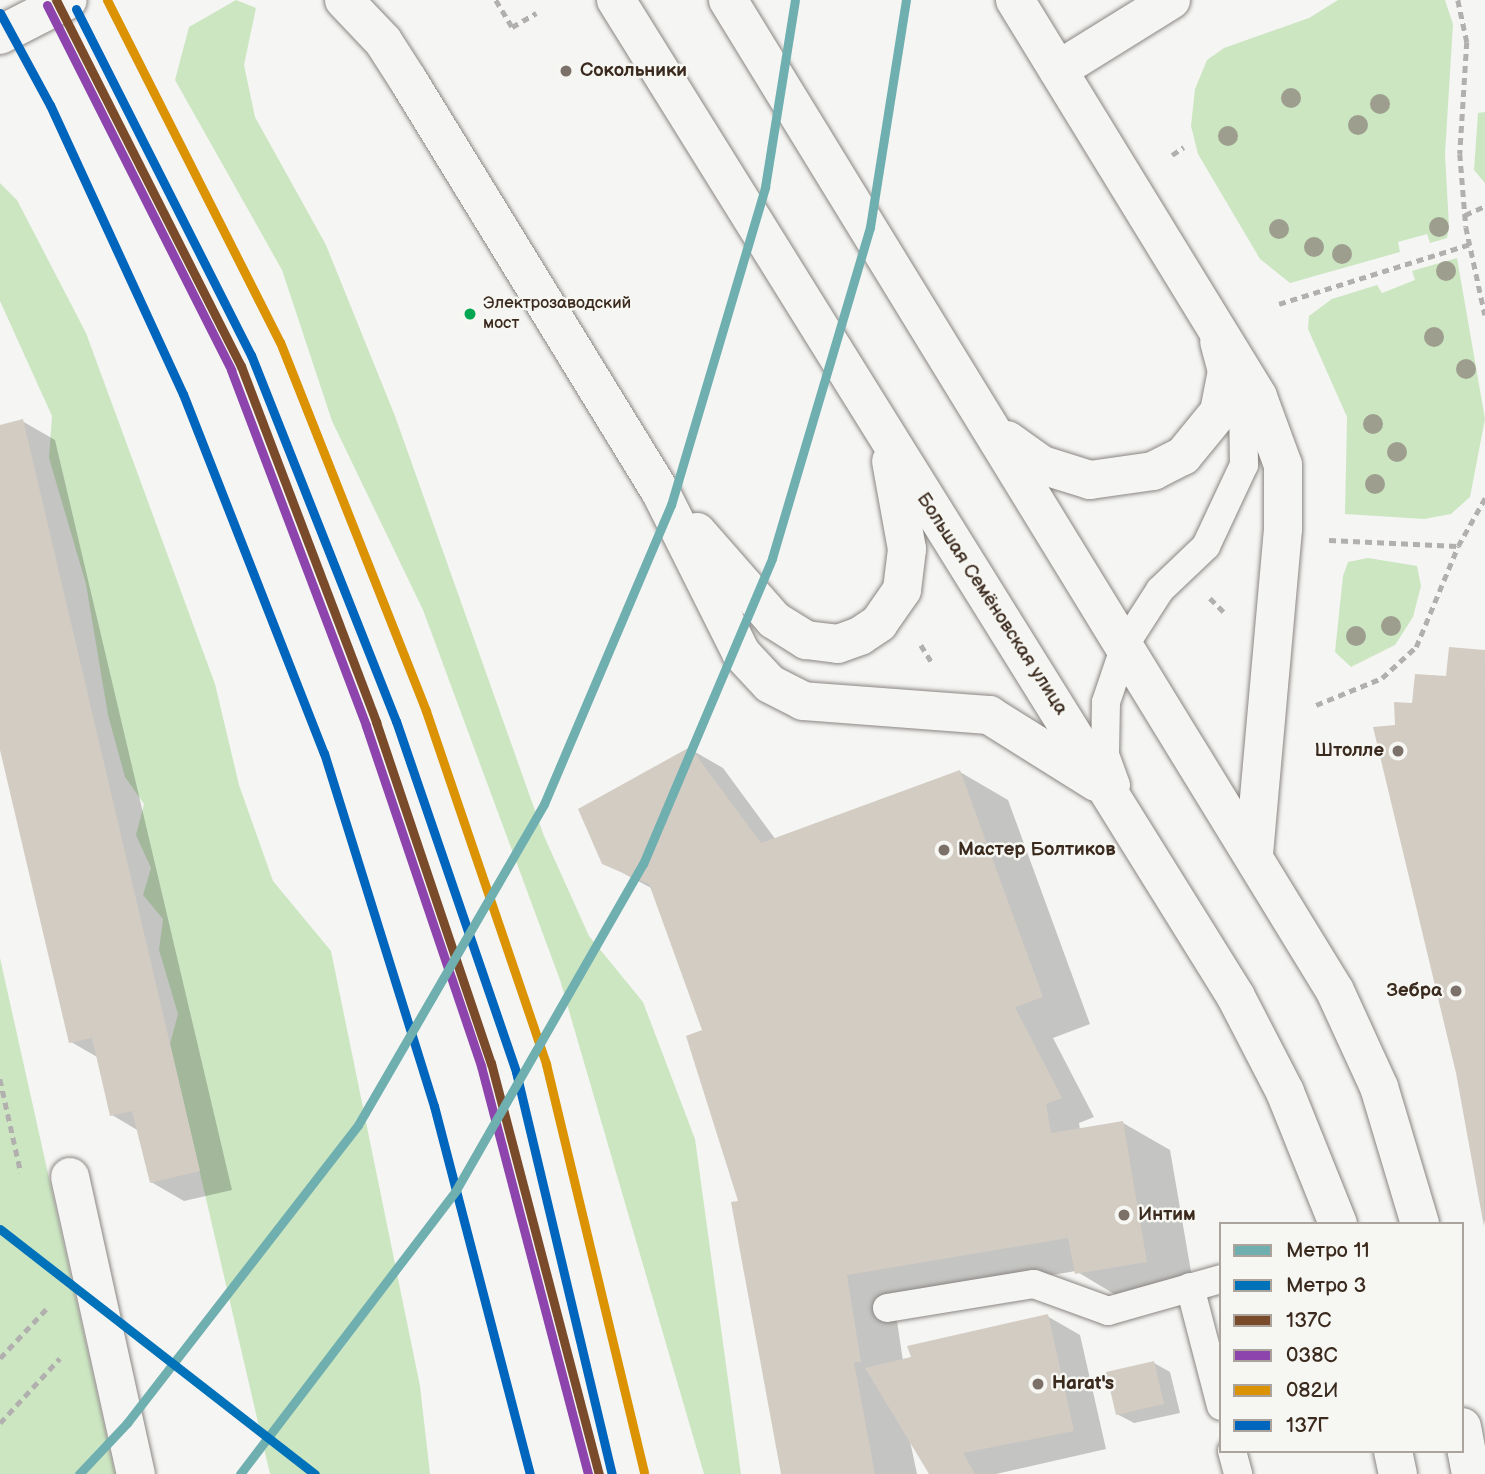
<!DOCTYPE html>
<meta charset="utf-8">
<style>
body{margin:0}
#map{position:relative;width:1485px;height:1474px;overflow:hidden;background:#f5f5f3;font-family:"Balsamiq Sans",sans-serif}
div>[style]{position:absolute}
.green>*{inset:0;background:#cce6c2}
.shadow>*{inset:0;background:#0003}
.building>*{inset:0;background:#d3ccc3}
.path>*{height:4.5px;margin-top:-2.25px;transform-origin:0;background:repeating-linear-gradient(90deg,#b2b0ae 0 7px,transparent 0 12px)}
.roads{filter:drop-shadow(0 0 2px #8a8683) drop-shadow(0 0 2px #8a8683)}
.lane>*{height:28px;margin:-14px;padding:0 14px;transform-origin:14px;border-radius:14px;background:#f5f5f3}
.street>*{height:38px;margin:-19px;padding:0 19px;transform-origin:19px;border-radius:19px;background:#f5f5f3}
.secondary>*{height:38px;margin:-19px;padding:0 19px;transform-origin:19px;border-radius:19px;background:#f5f5f3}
.rail-1>*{height:9px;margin:-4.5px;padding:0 4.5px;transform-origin:4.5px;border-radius:4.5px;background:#7a4b2a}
.rail-2>*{height:9px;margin:-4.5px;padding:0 4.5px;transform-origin:4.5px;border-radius:4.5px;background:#8e44ad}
.rail-3>*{height:9px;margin:-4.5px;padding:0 4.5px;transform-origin:4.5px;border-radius:4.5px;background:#db9304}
.rail-4>*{height:9px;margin:-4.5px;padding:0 4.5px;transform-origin:4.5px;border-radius:4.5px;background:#0065bd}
.metro-1>*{height:9px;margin:-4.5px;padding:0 4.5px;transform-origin:4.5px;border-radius:4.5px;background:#6fafaf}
.metro-2>*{height:9px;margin:-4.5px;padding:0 4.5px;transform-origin:4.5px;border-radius:4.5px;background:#0072ba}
.trees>*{width:20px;height:20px;margin:-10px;border-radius:50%;background:#9e9e8f}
.dots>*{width:19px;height:19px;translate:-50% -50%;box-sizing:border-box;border:4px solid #f6f6f2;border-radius:50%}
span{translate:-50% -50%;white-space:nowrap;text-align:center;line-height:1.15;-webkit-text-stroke:5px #f6f6f2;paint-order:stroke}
.bus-label{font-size:17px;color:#3b2a1e}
.left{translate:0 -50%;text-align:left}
.poi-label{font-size:19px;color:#3b2a1e;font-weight:700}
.right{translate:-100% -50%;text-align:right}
.street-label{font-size:19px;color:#3b2a1e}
.legend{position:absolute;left:1219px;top:1222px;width:245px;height:231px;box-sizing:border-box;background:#f6f6f2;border:2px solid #aba49d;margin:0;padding:9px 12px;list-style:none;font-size:21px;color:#3b2a1e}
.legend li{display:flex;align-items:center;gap:14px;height:35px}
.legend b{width:35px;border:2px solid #aba49d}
</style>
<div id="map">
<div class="green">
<div style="clip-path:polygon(236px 0,256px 8px,244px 65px,255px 117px,326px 245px,395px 416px,544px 836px,589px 936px,643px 1002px,695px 1139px,741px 1474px,704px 1474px,560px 980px,423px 610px,332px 421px,282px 270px,175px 80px,189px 27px)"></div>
<div style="clip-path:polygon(1338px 0,1445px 0,1453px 24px,1445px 154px,1449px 227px,1447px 238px,1430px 243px,1427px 234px,1398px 242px,1400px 252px,1290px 283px,1260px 259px,1198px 154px,1191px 126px,1195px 89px,1207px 60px,1224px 48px,1309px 18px)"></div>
<div style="clip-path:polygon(1485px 112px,1485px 183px,1474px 170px,1478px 113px)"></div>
<div style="clip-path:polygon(0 183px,17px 200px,86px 333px,215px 684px,239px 785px,273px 881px,331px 951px,420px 1386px,430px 1474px,270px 1474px,170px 1044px,178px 1014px,159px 950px,163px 919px,143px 895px,151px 868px,136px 835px,144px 804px,125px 777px,108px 715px,86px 584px,49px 458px,52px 416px,0 301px)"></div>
<div style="clip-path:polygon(1457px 258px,1485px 419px,1470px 497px,1451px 514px,1424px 519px,1345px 514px,1347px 417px,1308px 329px,1309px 316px,1332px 299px,1377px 285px,1382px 293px,1415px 280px,1412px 271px)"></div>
<div style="clip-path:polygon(1368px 558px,1417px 566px,1421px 586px,1413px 617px,1395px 645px,1351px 667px,1335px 652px,1343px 576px,1348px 562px)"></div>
<div style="clip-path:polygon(0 958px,115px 1474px,0 1474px)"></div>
</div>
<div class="shadow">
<div style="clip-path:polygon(22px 421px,55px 440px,232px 1190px,184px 1201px,151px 1182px,139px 1131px,112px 1115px,99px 1058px,71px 1042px,0 743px,0 426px)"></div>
<div style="clip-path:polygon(1451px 649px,1485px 652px,1485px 1225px,1397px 726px,1448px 678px)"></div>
<div style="clip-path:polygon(690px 749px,723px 768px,776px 840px,960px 772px,1008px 800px,1090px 1024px,1053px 1038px,1094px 1117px,1079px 1123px,1080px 1130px,1123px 1123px,1170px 1150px,1194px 1289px,1124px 1300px,1076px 1271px,894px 1301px,903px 1361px,1047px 1316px,1080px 1335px,1106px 1449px,996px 1474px,931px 1474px,910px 1441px,917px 1474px,783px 1474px,744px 1202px,705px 1031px,653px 889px,604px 863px)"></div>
<div style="clip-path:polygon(1154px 1363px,1170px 1372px,1180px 1413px,1134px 1423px,1117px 1414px)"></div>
</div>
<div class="building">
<div style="clip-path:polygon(23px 419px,200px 1171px,150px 1183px,132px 1111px,110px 1116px,92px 1038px,69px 1043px,0 750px,0 425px)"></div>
<div style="clip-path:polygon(1449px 647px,1485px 650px,1484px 1227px,1456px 1073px,1373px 727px,1395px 725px,1394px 702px,1412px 703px,1415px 674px,1446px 676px)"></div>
<div style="clip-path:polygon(690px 747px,761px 843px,960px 770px,1043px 997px,1015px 1007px,1062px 1098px,1046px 1104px,1051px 1133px,1123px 1121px,1147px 1262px,1075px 1274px,1068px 1238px,847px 1275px,861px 1362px,854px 1362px,875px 1474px,781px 1474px,731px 1202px,738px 1201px,686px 1036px,702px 1030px,649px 884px,602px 864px,578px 809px)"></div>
<div style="clip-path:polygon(1048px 1314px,1074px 1431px,963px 1453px,975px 1474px,929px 1474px,865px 1368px,911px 1357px,907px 1346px)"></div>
<div style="clip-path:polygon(1154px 1361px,1164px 1404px,1116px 1415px,1106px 1372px)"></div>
</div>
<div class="path">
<div style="left:496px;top:0;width:31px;rotate:59deg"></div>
<div style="left:512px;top:27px;width:28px;rotate:-30deg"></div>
<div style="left:1458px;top:0;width:43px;rotate:77.9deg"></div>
<div style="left:1467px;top:42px;width:112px;rotate:93.6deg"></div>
<div style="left:1460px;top:154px;width:73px;rotate:85.3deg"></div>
<div style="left:1466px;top:227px;width:90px;rotate:77.8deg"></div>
<div style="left:1172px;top:155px;width:14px;rotate:-34deg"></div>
<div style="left:1465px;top:215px;width:22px;rotate:-24deg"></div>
<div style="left:1279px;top:304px;width:201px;rotate:-17.4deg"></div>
<div style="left:1329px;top:540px;width:129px;rotate:2.7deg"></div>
<div style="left:1458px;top:546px;width:55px;rotate:-60.6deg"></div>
<div style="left:1210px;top:598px;width:23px;rotate:45deg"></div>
<div style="left:921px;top:645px;width:22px;rotate:58deg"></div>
<div style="left:1316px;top:705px;width:71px;rotate:-22.2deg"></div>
<div style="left:1382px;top:678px;width:46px;rotate:-42.4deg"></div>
<div style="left:1416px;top:647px;width:109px;rotate:-67.4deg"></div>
<div style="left:0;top:1079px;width:96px;rotate:77.4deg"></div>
<div style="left:0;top:1358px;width:71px;rotate:-46.7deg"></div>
<div style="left:0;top:1423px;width:88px;rotate:-47.3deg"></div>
</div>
<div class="roads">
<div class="lane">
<div style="left:1116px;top:785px;width:33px;rotate:-110deg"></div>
<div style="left:1105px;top:754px;width:52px;rotate:-88.9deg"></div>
<div style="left:1106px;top:702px;width:62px;rotate:-71.3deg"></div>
<div style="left:1126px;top:643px;width:63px;rotate:-57.3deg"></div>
<div style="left:1160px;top:590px;width:64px;rotate:-43.7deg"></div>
<div style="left:1206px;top:546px;width:89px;rotate:-64.9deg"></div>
<div style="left:1244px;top:465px;width:66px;rotate:-90.9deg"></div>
<div style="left:1243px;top:399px;width:22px;rotate:-111deg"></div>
<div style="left:1190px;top:1287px;width:123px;rotate:75.4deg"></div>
<div style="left:887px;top:1308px;width:149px;rotate:-9.3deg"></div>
<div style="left:1034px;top:1284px;width:79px;rotate:20deg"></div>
<div style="left:1108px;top:1311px;width:117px;rotate:-15.8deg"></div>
<div style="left:1232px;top:1451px;width:24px;rotate:75deg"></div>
</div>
<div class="street">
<div style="left:70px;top:1177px;width:304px;rotate:77.5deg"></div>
</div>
<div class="secondary">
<div style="left:344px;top:0;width:57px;rotate:46.4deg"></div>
<div style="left:383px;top:41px;width:46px;rotate:57.3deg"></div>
<div style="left:408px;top:80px;width:482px;rotate:58.5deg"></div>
<div style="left:660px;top:491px;width:181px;rotate:63.4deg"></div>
<div style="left:741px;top:653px;width:42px;rotate:46.9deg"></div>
<div style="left:770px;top:684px;width:37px;rotate:27deg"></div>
<div style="left:803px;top:701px;width:187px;rotate:4.3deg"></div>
<div style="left:989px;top:715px;width:126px;rotate:32.1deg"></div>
<div style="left:616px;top:0;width:1174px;rotate:58.12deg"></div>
<div style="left:1236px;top:997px;width:107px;rotate:62.7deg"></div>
<div style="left:1285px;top:1092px;width:142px;rotate:68.1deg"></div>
<div style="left:728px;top:0;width:1162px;rotate:58.51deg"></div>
<div style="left:1335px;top:991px;width:106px;rotate:65.4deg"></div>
<div style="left:1379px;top:1087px;width:143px;rotate:73.3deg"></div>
<div style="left:1015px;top:0;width:465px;rotate:58.5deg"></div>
<div style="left:1258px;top:397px;width:72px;rotate:69.8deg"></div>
<div style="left:1283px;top:465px;width:64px;rotate:90deg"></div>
<div style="left:1283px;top:529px;width:324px;rotate:95.1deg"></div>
<div style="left:0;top:35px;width:76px;rotate:-27.2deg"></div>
<div style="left:1058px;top:70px;width:133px;rotate:-31.8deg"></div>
<div style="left:1007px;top:440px;width:43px;rotate:35.5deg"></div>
<div style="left:1042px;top:465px;width:50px;rotate:17.4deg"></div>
<div style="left:1090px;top:480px;width:64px;rotate:-8.1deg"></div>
<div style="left:1153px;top:471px;width:34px;rotate:-27deg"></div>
<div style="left:1183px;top:456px;width:57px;rotate:-50.7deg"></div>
<div style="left:1219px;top:412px;width:42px;rotate:-79deg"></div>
<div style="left:1227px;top:371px;width:30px;rotate:-105deg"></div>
<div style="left:697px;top:532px;width:117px;rotate:48.8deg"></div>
<div style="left:774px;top:620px;width:38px;rotate:32deg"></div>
<div style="left:806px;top:640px;width:32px;rotate:7deg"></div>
<div style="left:838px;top:644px;width:23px;rotate:-20deg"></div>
<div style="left:860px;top:636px;width:23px;rotate:-34deg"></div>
<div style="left:879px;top:623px;width:40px;rotate:-55.1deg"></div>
<div style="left:902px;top:590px;width:41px;rotate:-83deg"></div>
<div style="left:907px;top:549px;width:89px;rotate:-100.3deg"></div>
<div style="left:1462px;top:1427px;width:48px;rotate:79.2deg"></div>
<div style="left:1393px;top:1451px;width:24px;rotate:78deg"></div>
</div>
</div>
<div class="rail-1">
<div style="left:56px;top:0;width:410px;rotate:63.2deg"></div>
<div style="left:241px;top:366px;width:381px;rotate:69.2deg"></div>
<div style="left:376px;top:722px;width:360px;rotate:71.4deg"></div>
<div style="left:491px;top:1063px;width:425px;rotate:75.3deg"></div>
</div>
<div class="rail-2">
<div style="left:47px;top:5px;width:409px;rotate:63.2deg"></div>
<div style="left:231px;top:370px;width:381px;rotate:69.2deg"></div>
<div style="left:366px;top:726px;width:359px;rotate:71.3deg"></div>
<div style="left:481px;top:1066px;width:422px;rotate:75.3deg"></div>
</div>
<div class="rail-3">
<div style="left:107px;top:0;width:383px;rotate:63.2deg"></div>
<div style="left:280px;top:342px;width:397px;rotate:68.4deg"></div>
<div style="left:426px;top:711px;width:373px;rotate:71.2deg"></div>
<div style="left:546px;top:1064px;width:420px;rotate:76.5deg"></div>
</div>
<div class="rail-4">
<div style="left:76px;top:9px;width:388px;rotate:63.2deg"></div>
<div style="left:251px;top:355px;width:394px;rotate:68.4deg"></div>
<div style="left:396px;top:721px;width:371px;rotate:71.1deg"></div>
<div style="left:516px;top:1072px;width:413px;rotate:76.6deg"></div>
<div style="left:0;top:13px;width:105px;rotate:61.5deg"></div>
<div style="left:50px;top:105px;width:318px;rotate:65.3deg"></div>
<div style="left:183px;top:394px;width:386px;rotate:68.6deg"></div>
<div style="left:324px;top:753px;width:370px;rotate:72.7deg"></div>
<div style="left:434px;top:1106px;width:380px;rotate:75.4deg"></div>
</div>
<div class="metro-1">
<div style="left:79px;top:1474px;width:70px;rotate:-46.7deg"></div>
<div style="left:127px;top:1423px;width:377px;rotate:-52.2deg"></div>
<div style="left:358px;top:1125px;width:371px;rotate:-59.9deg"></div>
<div style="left:544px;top:804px;width:325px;rotate:-67deg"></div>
<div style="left:671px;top:505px;width:332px;rotate:-73.5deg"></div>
<div style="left:765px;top:187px;width:189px;rotate:-80.9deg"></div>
<div style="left:240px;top:1474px;width:357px;rotate:-52.7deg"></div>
<div style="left:456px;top:1190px;width:376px;rotate:-60.2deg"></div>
<div style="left:643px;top:864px;width:332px;rotate:-67.1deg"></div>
<div style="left:772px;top:558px;width:345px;rotate:-73.5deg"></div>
<div style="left:870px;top:227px;width:230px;rotate:-81deg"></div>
</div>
<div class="metro-2">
<div style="left:0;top:1229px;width:399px;rotate:37.9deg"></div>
</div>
<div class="trees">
<div style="left:1291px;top:98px"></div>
<div style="left:1380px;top:104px"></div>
<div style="left:1358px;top:125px"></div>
<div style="left:1228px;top:136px"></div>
<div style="left:1439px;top:227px"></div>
<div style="left:1279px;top:229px"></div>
<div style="left:1314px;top:247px"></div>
<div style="left:1342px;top:254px"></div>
<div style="left:1446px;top:271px"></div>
<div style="left:1434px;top:337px"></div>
<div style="left:1466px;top:369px"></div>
<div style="left:1373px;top:424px"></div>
<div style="left:1397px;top:452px"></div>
<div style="left:1375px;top:484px"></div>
<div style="left:1391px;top:626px"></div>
<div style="left:1356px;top:636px"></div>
</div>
<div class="dots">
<div style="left:566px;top:71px;background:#7c7169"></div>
<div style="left:470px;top:314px;background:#00a651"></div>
<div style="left:1398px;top:751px;background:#7c7169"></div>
<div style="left:944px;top:850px;background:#7c7169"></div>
<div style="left:1456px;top:991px;background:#7c7169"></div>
<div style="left:1124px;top:1215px;background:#7c7169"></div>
<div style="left:1038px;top:1384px;background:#7c7169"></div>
</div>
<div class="bus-label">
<span class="left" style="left:483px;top:314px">Электрозаводский<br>мост</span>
</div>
<div class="poi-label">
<span class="left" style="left:580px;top:71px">Сокольники</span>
<span class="right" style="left:1384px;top:751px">Штолле</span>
<span class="left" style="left:958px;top:850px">Мастер Болтиков</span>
<span class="right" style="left:1442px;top:991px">Зебра</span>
<span class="left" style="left:1138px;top:1215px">Интим</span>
<span class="left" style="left:1052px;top:1384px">Harat's</span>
</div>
<div class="street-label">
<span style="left:992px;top:604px;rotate:57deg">Большая Семёновская улица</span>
</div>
<ul class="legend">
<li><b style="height:9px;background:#6fafaf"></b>Метро 11</li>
<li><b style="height:9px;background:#0072ba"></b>Метро 3</li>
<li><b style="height:9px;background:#7a4b2a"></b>137С</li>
<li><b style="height:9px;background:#8e44ad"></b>038С</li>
<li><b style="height:9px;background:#db9304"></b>082И</li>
<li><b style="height:9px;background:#0065bd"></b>137Г</li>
</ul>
</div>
